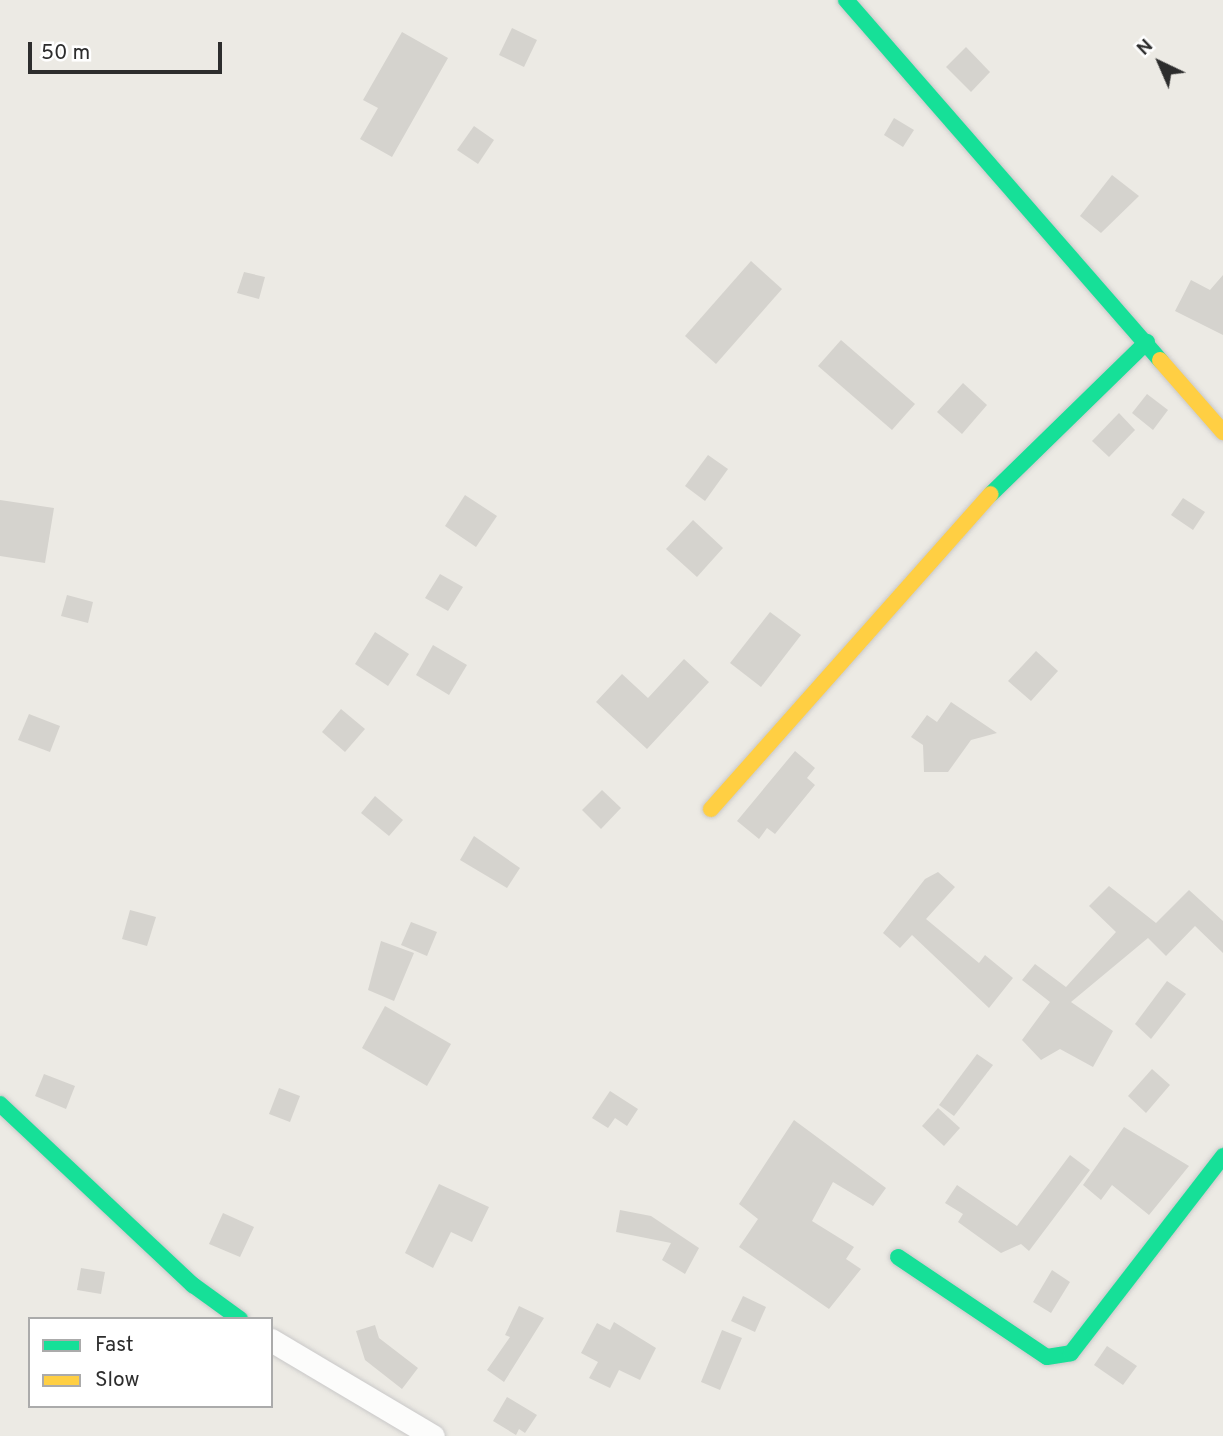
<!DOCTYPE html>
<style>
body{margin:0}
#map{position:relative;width:1223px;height:1436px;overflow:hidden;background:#eceae4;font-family:Overpass,sans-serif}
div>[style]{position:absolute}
.building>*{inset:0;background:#d5d3ce}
.roads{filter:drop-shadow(0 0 2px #c9c8c8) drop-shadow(0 0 2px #c9c8c8)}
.street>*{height:23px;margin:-11.5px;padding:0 11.5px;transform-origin:11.5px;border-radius:11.5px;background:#fcfcfb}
.fast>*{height:16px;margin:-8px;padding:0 8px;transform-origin:8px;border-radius:8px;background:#16e098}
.slow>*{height:16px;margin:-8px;padding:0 8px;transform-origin:8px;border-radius:8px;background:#ffcf43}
span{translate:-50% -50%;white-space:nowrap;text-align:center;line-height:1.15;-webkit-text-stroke:6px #fff;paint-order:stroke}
.legend{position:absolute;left:28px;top:1317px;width:245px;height:91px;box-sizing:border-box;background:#fff;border:2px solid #ababab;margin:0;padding:9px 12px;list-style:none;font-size:21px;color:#2d2d2d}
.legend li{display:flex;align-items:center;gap:14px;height:35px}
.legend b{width:35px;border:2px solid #ababab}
.north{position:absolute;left:1125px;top:28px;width:70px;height:70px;-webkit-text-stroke:5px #fff;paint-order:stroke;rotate:316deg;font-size:19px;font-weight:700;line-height:28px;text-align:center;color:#2d2d2d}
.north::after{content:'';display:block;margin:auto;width:24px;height:32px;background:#2d2d2d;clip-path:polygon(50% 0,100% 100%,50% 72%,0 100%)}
.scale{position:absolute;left:28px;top:42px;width:194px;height:32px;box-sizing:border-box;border:4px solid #2d2d2d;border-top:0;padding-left:9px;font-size:21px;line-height:24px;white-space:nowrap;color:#2d2d2d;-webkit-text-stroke:5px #fff;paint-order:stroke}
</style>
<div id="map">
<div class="building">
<div style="clip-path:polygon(512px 28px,537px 40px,524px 67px,499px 55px)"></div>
<div style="clip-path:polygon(402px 32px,448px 58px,392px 157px,360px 139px,378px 108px,363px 100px)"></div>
<div style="clip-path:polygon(966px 47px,990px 72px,971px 92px,946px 67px)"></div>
<div style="clip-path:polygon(894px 118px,914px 130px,903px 147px,884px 135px)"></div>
<div style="clip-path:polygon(474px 126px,494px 140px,478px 164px,457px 150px)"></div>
<div style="clip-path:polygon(1112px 175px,1139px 196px,1101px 233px,1080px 216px)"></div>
<div style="clip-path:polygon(751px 261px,782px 289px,716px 364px,685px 336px)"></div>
<div style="clip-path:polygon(244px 272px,265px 277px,259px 299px,237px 293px)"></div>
<div style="clip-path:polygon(1223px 275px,1223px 335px,1175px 311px,1191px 280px,1210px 290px)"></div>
<div style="clip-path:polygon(841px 340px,915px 404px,892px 430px,818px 366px)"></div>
<div style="clip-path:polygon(963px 383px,987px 405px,962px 434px,937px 412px)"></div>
<div style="clip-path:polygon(1147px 394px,1168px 410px,1153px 430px,1132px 413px)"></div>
<div style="clip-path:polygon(1119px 413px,1135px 430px,1109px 457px,1092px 441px)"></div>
<div style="clip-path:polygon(708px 455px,728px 469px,705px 501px,685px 486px)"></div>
<div style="clip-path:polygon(465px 495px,497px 516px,476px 547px,445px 526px)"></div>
<div style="clip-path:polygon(1183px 498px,1205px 512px,1193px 530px,1171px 515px)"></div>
<div style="clip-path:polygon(0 500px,54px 508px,45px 563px,0 556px)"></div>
<div style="clip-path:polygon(693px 520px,723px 548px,697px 577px,666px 549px)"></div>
<div style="clip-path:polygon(440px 574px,463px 587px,448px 611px,425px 598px)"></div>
<div style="clip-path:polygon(67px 595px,93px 602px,88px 623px,61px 616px)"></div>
<div style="clip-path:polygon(770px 612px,801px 635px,761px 687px,730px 663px)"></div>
<div style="clip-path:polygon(375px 632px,409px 654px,388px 686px,355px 664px)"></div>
<div style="clip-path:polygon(433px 645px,467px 665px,449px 695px,416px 675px)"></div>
<div style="clip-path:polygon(1036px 651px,1058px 671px,1031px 701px,1008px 681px)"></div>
<div style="clip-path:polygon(684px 659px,709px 682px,647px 749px,596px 702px,622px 674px,648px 698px)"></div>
<div style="clip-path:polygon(951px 702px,997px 733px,971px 740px,948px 772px,924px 772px,923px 745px,911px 737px,927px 715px,937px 722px)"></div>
<div style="clip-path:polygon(341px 709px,365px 729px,345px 752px,322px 732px)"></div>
<div style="clip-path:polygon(29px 714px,60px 726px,50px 752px,18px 740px)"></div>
<div style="clip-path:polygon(795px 751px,815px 768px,807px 778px,815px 785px,775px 834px,767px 828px,759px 839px,737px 821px)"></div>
<div style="clip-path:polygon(602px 790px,621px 808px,601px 829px,582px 810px)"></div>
<div style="clip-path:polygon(375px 796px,403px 820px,389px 836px,361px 813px)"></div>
<div style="clip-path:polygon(474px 836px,520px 868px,507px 888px,460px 860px)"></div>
<div style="clip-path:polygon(938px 872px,955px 887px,926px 919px,979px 963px,985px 955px,1013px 978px,989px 1008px,912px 935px,900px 948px,883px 933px,925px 879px)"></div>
<div style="clip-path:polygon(1109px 886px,1156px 923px,1189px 890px,1223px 921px,1223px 953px,1195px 926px,1166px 956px,1148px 938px,1071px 1002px,1113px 1031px,1093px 1067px,1060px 1049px,1041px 1060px,1022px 1040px,1050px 1002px,1022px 980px,1035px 964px,1066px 987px,1116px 932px,1089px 906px)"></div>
<div style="clip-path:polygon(130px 910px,156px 917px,147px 946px,122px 939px)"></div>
<div style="clip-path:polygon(411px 922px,437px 932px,427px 956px,401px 945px)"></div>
<div style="clip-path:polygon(381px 941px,414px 953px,394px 1001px,368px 990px)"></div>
<div style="clip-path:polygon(1167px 981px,1186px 994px,1151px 1039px,1135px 1024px)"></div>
<div style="clip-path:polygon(385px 1006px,451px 1044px,427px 1086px,362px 1048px)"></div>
<div style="clip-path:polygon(977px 1054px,993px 1065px,954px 1116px,939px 1105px)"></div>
<div style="clip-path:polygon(1152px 1069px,1170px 1085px,1146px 1113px,1128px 1096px)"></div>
<div style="clip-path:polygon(44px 1074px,75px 1086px,66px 1109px,35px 1096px)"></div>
<div style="clip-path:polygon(279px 1088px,300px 1096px,290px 1122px,269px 1114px)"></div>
<div style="clip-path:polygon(610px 1091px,638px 1109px,627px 1126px,615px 1118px,608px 1128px,592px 1118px)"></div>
<div style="clip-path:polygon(938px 1108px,960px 1128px,944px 1146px,922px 1126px)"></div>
<div style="clip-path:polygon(794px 1120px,886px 1188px,873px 1206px,833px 1182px,812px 1221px,854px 1247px,846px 1259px,861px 1269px,829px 1309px,739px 1247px,758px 1219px,739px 1204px)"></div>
<div style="clip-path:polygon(1124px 1127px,1189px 1166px,1149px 1215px,1112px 1185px,1101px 1200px,1083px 1185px)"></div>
<div style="clip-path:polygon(1070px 1155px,1090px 1170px,1029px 1251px,1021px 1244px,1001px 1253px,958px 1222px,963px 1214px,945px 1203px,957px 1185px,1017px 1226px)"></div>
<div style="clip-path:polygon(439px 1184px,489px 1207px,472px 1242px,451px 1232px,433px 1268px,405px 1253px)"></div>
<div style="clip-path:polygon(620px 1210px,651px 1216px,699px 1248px,685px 1274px,662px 1260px,671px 1243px,616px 1232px)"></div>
<div style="clip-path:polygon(223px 1213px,254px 1227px,240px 1257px,209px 1244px)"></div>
<div style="clip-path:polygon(81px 1268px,105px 1272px,101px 1294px,77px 1290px)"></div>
<div style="clip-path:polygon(1052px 1270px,1070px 1282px,1051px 1313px,1033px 1302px)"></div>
<div style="clip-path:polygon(743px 1296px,766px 1307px,755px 1332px,731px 1321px)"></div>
<div style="clip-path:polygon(519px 1306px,544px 1318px,504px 1382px,487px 1370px,510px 1337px,505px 1335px)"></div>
<div style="clip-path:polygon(614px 1322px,656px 1348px,640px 1380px,619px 1370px,610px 1388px,589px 1378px,598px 1362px,581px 1353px,597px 1323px,610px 1330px)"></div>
<div style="clip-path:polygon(375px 1325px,379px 1338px,418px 1368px,402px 1389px,365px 1360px,356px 1331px)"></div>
<div style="clip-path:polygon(722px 1330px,742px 1338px,720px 1390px,701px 1382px)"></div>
<div style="clip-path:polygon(1107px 1346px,1137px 1366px,1123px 1385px,1094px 1365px)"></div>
<div style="clip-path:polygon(507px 1397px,537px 1415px,525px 1433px,519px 1429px,516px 1435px,493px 1421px)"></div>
</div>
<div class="roads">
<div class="street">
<div style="left:271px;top:1340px;width:188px;rotate:30.7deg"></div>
</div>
<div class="fast">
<div style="left:846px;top:0;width:478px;rotate:48.9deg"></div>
<div style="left:991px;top:494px;width:218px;rotate:-44.3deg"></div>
<div style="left:0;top:1104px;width:265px;rotate:43.2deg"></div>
<div style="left:193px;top:1285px;width:58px;rotate:35.9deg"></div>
<div style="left:898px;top:1257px;width:179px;rotate:33.9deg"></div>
<div style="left:1047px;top:1357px;width:24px;rotate:-9deg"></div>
<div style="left:1071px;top:1353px;width:249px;rotate:-52.3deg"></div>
</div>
<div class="slow">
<div style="left:1160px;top:360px;width:96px;rotate:48.8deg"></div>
<div style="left:711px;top:809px;width:421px;rotate:-48.4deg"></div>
</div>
</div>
<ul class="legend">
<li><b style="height:9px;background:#16e098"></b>Fast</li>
<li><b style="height:9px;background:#ffcf43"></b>Slow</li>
</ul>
<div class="north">N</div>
<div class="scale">50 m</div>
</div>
